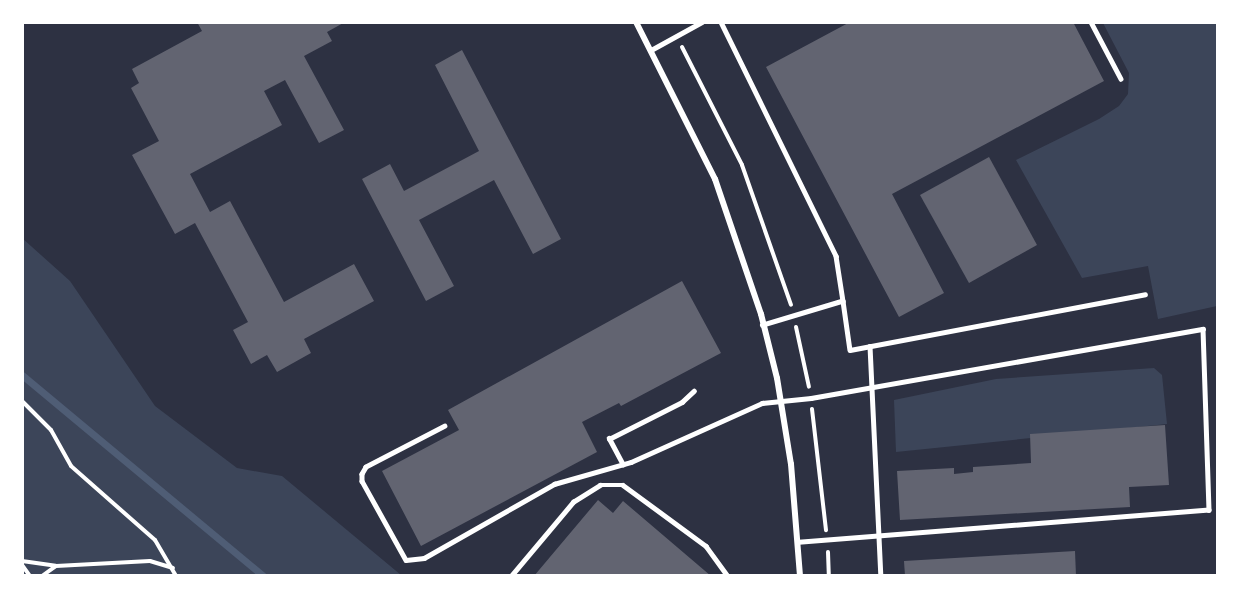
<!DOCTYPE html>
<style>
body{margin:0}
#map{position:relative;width:1240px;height:598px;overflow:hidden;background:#2d3142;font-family:"Golos Text",sans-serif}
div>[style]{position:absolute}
.green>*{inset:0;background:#3c4559}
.stream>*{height:7px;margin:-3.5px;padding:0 3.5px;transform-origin:3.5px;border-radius:3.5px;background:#4f5d75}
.building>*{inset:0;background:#626471}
.path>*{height:4px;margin:-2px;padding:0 2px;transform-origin:2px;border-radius:2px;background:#fff}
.service>*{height:4.5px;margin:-2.25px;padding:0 2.25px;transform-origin:2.25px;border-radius:2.25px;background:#fff}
.minor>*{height:6px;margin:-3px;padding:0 3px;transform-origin:3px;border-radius:3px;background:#fff}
span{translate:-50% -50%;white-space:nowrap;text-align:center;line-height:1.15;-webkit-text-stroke:4.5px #fff;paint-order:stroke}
.frame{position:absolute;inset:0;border:24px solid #fff;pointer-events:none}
</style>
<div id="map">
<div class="green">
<div style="clip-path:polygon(1103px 23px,1217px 23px,1217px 306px,1158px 319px,1148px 266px,1082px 278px,1016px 160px,1099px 119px,1119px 106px,1128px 94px,1129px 73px)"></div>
<div style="clip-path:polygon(22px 238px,70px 281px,155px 406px,237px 468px,282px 476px,401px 575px,23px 575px)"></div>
<div style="clip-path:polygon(1154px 368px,1162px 375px,1167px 424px,896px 452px,894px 400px,996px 379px)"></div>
</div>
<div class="stream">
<div style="left:22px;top:375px;width:314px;rotate:39.8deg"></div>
</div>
<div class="building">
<div style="clip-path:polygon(197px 22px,345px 22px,327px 32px,332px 41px,304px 56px,344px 130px,319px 143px,285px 80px,264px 91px,282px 125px,190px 174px,210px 212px,230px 201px,284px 302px,354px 264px,374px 301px,304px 339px,311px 353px,277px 372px,267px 355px,251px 364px,233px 330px,248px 322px,195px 223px,175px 234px,132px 155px,159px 141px,131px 88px,139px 83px,132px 69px,202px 31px)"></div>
<div style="clip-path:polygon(850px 22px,1073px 22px,1104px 81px,892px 194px,944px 293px,899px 317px,766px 67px)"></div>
<div style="clip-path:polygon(462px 50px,561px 239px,533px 254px,494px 180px,419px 220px,454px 286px,426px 301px,362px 179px,390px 164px,404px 191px,479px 151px,435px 65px)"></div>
<div style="clip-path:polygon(989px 157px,1037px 245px,969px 283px,920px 195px)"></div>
<div style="clip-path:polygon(682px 281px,721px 353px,621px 406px,619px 403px,582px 422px,597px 452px,421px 546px,382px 471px,459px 430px,448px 410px)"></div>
<div style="clip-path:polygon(1165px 425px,1169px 485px,1129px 487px,1130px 507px,900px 520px,897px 471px,954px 468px,954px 474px,973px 472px,973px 467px,1031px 463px,1030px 434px)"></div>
<div style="clip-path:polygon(598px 500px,613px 513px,623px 501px,711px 576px,534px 576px)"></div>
<div style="clip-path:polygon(1075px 551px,1076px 576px,905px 576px,904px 561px)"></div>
</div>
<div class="path">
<div style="left:682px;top:47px;width:132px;rotate:63deg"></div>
<div style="left:742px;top:165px;width:148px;rotate:70.7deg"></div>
<div style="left:796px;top:327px;width:61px;rotate:77.8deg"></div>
<div style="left:22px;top:401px;width:41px;rotate:45deg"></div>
<div style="left:51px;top:430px;width:41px;rotate:60.9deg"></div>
<div style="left:71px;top:466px;width:112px;rotate:41.4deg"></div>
<div style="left:155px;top:540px;width:42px;rotate:59.7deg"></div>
<div style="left:812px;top:409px;width:122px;rotate:83.4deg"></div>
<div style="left:828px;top:552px;width:24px;rotate:88deg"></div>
<div style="left:22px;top:561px;width:34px;rotate:8deg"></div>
<div style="left:56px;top:566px;width:94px;rotate:-3deg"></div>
<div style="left:150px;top:561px;width:24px;rotate:17deg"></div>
<div style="left:22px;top:565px;width:14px;rotate:54deg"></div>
<div style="left:42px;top:576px;width:17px;rotate:-36deg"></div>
</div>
<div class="service">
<div style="left:721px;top:22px;width:261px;rotate:63.8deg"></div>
<div style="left:836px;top:256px;width:46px;rotate:81.2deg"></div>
<div style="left:843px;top:301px;width:84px;rotate:163.3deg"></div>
<div style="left:1091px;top:22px;width:64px;rotate:62.2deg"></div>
<div style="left:651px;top:50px;width:58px;rotate:-28.8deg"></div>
<div style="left:843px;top:301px;width:49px;rotate:81.9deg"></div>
<div style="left:850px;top:350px;width:300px;rotate:-10.7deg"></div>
<div style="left:870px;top:346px;width:230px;rotate:87.3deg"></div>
<div style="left:445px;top:426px;width:89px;rotate:152.6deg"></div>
<div style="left:366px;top:467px;width:8px;rotate:120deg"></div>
<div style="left:362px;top:474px;width:7px;rotate:90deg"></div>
<div style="left:362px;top:481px;width:90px;rotate:60.9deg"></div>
<div style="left:406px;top:560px;width:18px;rotate:-6deg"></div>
<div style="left:424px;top:558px;width:150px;rotate:-29.6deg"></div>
<div style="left:554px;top:484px;width:80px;rotate:-15.9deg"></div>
<div style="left:631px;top:462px;width:144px;rotate:-24.2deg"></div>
<div style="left:762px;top:403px;width:49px;rotate:-5.8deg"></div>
<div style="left:811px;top:398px;width:398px;rotate:-10deg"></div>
<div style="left:1203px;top:329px;width:181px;rotate:88.1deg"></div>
<div style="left:1209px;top:510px;width:411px;rotate:175.5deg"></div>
<div style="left:623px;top:465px;width:30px;rotate:-118deg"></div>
<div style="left:609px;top:439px;width:82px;rotate:-26.9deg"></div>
<div style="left:682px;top:402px;width:16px;rotate:-43deg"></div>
<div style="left:511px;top:576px;width:97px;rotate:-50deg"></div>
<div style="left:573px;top:502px;width:32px;rotate:-32deg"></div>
<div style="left:600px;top:485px;width:23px"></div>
<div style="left:623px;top:485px;width:103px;rotate:36.3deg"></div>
<div style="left:706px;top:546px;width:37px;rotate:54deg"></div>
</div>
<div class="minor">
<div style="left:636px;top:22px;width:176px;rotate:63.3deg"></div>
<div style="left:715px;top:179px;width:143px;rotate:71.2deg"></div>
<div style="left:761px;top:314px;width:66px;rotate:76deg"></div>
<div style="left:777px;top:378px;width:87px;rotate:80.8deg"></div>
<div style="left:791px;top:464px;width:112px;rotate:85.4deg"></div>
</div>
<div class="frame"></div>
</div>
